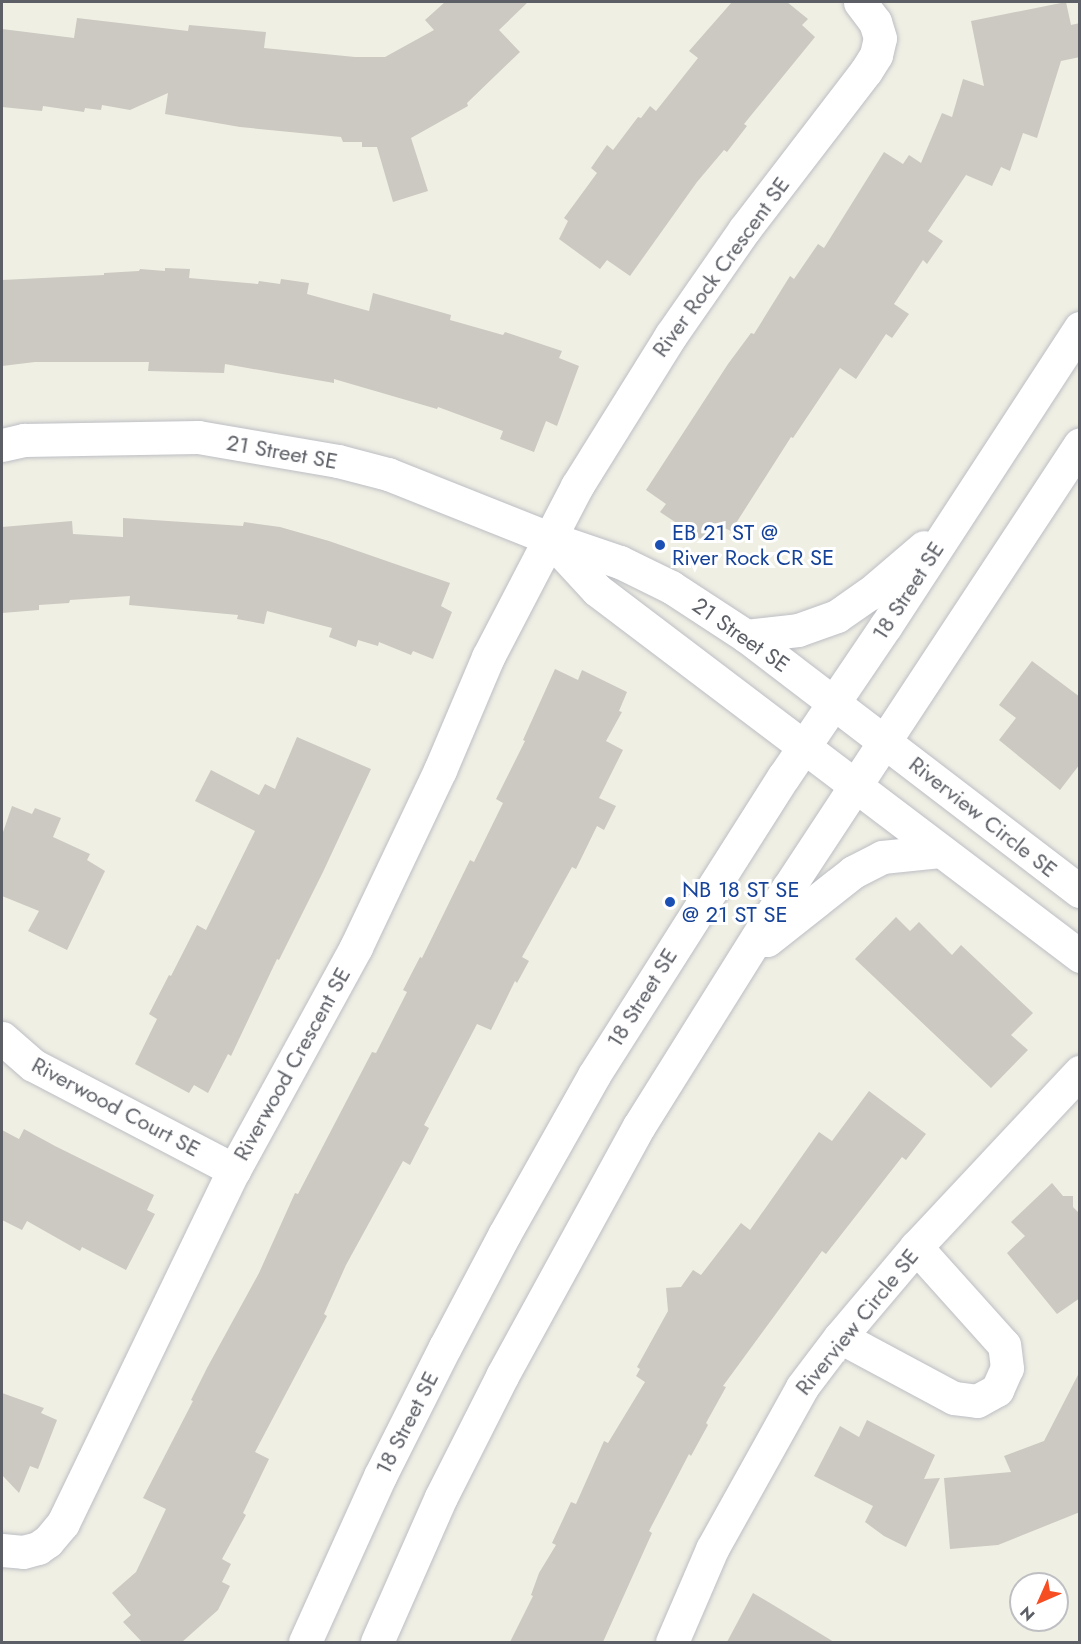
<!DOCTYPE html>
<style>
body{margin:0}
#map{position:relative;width:1081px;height:1644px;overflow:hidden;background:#f0efe4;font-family:Jost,sans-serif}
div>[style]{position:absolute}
.building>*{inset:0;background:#cbc9c1}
.roads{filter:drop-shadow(0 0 2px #bcbec4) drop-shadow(0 0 2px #bcbec4)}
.minor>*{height:33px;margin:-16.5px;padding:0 16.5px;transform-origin:16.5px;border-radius:16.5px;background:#fff}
.secondary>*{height:33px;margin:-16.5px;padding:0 16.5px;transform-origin:16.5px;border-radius:16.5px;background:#fff}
.dots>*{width:16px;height:16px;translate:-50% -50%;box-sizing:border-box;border:3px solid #fff;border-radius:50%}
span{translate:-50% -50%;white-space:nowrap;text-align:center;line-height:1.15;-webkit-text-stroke:6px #fff;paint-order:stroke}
.street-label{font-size:22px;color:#5c5f66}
.transit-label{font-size:22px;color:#164399}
.left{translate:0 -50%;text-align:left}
.frame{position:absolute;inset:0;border:3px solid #5c5f66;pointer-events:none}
.north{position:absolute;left:1009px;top:1572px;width:60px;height:60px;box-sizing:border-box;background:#fff;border:2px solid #bebfc2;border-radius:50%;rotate:225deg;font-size:16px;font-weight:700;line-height:24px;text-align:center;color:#5c5f66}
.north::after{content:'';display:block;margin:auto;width:21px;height:27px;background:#f74d23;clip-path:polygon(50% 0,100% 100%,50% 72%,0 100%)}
</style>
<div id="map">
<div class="building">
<div style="clip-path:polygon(445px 2px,528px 2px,499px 30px,520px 52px,467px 103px,468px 106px,411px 138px,428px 191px,393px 202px,377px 147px,362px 147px,362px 142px,343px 142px,341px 137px,240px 127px,165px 114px,168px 93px,130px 110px,102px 105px,101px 110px,85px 108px,84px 112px,43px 106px,42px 111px,2px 107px,2px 29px,74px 38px,77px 18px,188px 31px,189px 25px,266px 32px,264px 48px,355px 57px,385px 57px,434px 30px,425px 20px)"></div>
<div style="clip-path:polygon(732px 2px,787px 2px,808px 19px,802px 25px,815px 37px,744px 124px,747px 126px,727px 152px,724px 150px,697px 182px,630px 276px,607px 260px,600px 269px,559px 239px,568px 221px,564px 218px,597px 173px,591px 168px,607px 145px,613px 150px,638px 117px,641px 118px,650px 106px,656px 111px,698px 58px,689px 51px)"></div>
<div style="clip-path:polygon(1066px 2px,1071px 25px,1080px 23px,1080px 57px,1061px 61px,1037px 138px,1023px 133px,1010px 171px,1001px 167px,992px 186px,966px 175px,928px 231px,943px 241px,927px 264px,923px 260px,894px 304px,909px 314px,892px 338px,886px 334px,856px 379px,840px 368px,793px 438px,791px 437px,731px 531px,713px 523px,702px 540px,660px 512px,666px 504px,646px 490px,728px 364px,751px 333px,754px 334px,790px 276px,794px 279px,818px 244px,824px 248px,884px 152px,903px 164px,909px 155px,921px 163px,942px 113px,952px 117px,963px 79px,984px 86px,971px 21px)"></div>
<div style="clip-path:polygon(165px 268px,190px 269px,189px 278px,258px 284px,259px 281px,280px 284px,281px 279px,309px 283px,307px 294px,369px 311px,373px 293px,451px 315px,450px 320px,503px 335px,505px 332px,562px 351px,559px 358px,579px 366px,557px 426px,546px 421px,534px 452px,500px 439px,503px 431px,438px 407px,437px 409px,334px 379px,334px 383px,225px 364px,224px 373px,148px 371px,149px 362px,35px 362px,2px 366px,2px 280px,104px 275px,104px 273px,139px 271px,140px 269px,165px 271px)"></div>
<div style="clip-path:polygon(123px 518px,243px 526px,244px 522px,280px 527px,329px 541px,450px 583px,441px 606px,452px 612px,433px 659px,413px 651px,411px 655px,379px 642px,378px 646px,358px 640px,356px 647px,329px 637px,332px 628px,267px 611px,264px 624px,237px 619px,238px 615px,129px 605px,130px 596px,70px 600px,69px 603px,39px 605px,39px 610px,2px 613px,2px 527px,72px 521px,73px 534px,123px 537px)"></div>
<div style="clip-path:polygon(1032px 661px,1080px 697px,1080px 764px,1060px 790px,999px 740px,1016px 718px,999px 705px)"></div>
<div style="clip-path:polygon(555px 669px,578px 680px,582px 670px,627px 692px,619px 711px,622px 712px,606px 741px,623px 750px,599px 798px,616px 806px,604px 830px,597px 826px,576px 869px,572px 867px,522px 957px,529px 961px,517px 983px,515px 981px,491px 1030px,477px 1024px,424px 1125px,429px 1128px,410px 1165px,403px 1161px,346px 1265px,324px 1314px,327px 1316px,255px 1452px,269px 1459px,243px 1513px,246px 1515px,222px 1559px,231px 1564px,222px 1582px,230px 1586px,218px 1610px,182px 1642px,142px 1642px,123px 1622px,131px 1615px,112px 1593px,136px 1572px,166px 1509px,143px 1498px,193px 1401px,191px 1400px,207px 1368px,259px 1273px,295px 1193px,298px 1194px,372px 1052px,376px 1053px,407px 992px,403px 990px,420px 957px,422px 958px,470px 860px,474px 862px,503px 803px,496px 799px,525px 741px,523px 740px)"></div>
<div style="clip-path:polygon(297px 737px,371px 769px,323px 872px,279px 960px,277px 959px,231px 1056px,228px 1054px,208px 1093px,194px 1085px,189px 1093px,135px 1064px,157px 1019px,149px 1014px,169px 975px,171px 976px,197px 925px,206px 930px,255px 831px,195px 801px,211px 770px,259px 795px,265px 784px,275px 789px)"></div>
<div style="clip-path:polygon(12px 806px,32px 814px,35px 808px,61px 818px,53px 837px,90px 854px,87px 860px,105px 871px,67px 950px,28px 931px,39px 911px,2px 896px,2px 835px)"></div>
<div style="clip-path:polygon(896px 917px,910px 931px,919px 922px,952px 955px,961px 945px,1033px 1013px,1011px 1035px,1028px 1050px,991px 1088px,855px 959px)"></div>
<div style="clip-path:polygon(869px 1091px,926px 1134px,906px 1160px,902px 1157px,826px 1254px,822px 1251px,723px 1386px,726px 1387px,706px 1423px,708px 1425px,691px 1456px,689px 1454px,649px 1531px,652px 1533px,603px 1642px,510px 1642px,533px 1596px,531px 1595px,539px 1573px,556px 1545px,552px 1543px,571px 1502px,576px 1504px,604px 1441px,608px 1443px,645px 1382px,636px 1376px,640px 1369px,637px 1367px,668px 1311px,666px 1288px,681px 1287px,693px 1270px,701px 1275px,741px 1223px,750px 1230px,819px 1132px,832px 1141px)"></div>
<div style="clip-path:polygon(24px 1129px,55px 1146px,154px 1195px,147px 1210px,155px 1214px,126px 1270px,82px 1247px,80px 1251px,27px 1221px,22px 1230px,2px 1220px,2px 1130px,19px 1139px)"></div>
<div style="clip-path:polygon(1052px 1183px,1063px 1196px,1073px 1196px,1073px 1207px,1080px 1214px,1080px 1298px,1057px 1314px,1007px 1253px,1025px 1236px,1011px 1222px)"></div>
<div style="clip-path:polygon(1080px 1371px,1080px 1512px,998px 1545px,950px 1549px,944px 1478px,1011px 1472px,1004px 1456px,1044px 1441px)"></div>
<div style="clip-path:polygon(2px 1393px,44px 1408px,41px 1413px,57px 1420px,38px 1469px,30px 1466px,19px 1493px,2px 1475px)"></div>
<div style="clip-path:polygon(867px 1420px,935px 1455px,924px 1479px,940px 1478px,906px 1547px,884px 1536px,865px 1522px,873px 1506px,814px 1476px,840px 1426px,859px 1437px)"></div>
<div style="clip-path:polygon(753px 1593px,770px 1603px,834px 1642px,727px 1642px)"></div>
</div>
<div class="roads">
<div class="minor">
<div style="left:2px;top:445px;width:23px;rotate:-13deg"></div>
<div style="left:24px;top:440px;width:174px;rotate:-1deg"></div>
<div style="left:198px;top:437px;width:142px;rotate:9.7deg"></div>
<div style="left:338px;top:461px;width:52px;rotate:14.6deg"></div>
<div style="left:388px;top:474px;width:173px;rotate:21.7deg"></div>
<div style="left:549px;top:538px;width:75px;rotate:18.7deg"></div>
<div style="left:620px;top:562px;width:57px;rotate:26.1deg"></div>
<div style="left:671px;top:587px;width:90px;rotate:33.2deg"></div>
<div style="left:746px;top:636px;width:420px;rotate:37.4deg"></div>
<div style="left:550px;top:539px;width:69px;rotate:47.3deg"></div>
<div style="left:597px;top:590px;width:606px;rotate:37.15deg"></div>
<div style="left:2px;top:1038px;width:41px;rotate:41.1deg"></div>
<div style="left:33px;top:1065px;width:227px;rotate:27.6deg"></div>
<div style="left:840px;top:1337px;width:129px;rotate:28.2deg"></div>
<div style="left:954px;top:1398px;width:23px;rotate:7deg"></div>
<div style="left:977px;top:1401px;width:23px;rotate:-29deg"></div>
<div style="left:997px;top:1390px;width:24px;rotate:-66deg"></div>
<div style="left:1007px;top:1368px;width:23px;rotate:-97deg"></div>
<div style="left:1004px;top:1345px;width:132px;rotate:-131.9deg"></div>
<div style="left:2px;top:1550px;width:21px;rotate:5deg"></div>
<div style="left:23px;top:1552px;width:16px;rotate:-15deg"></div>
<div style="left:38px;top:1548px;width:12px;rotate:-35deg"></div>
<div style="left:48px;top:1541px;width:23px;rotate:-50deg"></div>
<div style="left:63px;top:1523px;width:392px;rotate:-64.2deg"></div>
<div style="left:234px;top:1170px;width:254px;rotate:-61.3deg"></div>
<div style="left:356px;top:947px;width:196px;rotate:-64.6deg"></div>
<div style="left:440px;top:770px;width:123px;rotate:-67deg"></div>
<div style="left:488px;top:657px;width:193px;rotate:-62.5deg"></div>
<div style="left:577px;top:486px;width:178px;rotate:-58.1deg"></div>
<div style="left:671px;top:335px;width:128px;rotate:-55.2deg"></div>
<div style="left:744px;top:230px;width:200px;rotate:-52.5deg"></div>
<div style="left:866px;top:71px;width:19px;rotate:-58deg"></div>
<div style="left:876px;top:55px;width:17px;rotate:-77deg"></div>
<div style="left:880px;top:38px;width:17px;rotate:-107deg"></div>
<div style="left:875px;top:22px;width:25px;rotate:-127deg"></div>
<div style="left:672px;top:1642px;width:101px;rotate:-66.7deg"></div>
<div style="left:712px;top:1549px;width:185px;rotate:-60.9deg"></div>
<div style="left:802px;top:1387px;width:63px;rotate:-52.8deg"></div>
<div style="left:840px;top:1337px;width:118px;rotate:-49.8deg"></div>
<div style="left:916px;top:1247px;width:240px;rotate:-46.9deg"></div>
</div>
<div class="secondary">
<div style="left:746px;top:636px;width:52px;rotate:-6.6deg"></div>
<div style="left:798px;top:630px;width:41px;rotate:-19.7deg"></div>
<div style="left:837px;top:616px;width:39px;rotate:-35deg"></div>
<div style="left:869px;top:594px;width:72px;rotate:-40.5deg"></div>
<div style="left:767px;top:940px;width:110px;rotate:-38.3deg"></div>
<div style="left:853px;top:872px;width:33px;rotate:-27deg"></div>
<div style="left:882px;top:857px;width:58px;rotate:-5.9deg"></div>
<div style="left:305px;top:1642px;width:182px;rotate:-65.7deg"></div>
<div style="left:380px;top:1476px;width:144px;rotate:-63.3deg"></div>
<div style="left:445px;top:1347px;width:127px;rotate:-62.2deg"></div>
<div style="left:504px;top:1235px;width:184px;rotate:-60.6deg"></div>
<div style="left:594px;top:1075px;width:354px;rotate:-57.6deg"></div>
<div style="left:784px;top:776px;width:180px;rotate:-55.9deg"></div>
<div style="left:885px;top:627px;width:357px;rotate:-56.9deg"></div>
<div style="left:377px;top:1642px;width:158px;rotate:-66.2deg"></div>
<div style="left:441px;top:1497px;width:136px;rotate:-63.2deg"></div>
<div style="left:502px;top:1376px;width:285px;rotate:-61.3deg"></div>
<div style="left:639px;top:1126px;width:281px;rotate:-58deg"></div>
<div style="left:788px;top:888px;width:531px;rotate:-56.67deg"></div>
</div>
</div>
<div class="dots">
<div style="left:660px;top:545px;background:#1a4fb4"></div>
<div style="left:670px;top:902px;background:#1a4fb4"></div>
</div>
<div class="street-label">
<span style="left:721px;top:267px;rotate:-54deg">River Rock Crescent SE</span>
<span style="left:282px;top:452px;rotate:10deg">21 Street SE</span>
<span style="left:908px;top:591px;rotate:-57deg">18 Street SE</span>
<span style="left:741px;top:635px;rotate:35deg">21 Street SE</span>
<span style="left:983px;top:817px;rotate:38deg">Riverview Circle SE</span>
<span style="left:642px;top:998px;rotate:-58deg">18 Street SE</span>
<span style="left:292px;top:1064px;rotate:-61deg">Riverwood Crescent SE</span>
<span style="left:116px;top:1107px;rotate:28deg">Riverwood Court SE</span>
<span style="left:857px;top:1322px;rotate:-51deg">Riverview Circle SE</span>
<span style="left:407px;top:1423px;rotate:-63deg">18 Street SE</span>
</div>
<div class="transit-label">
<span class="left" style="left:672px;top:545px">EB 21 ST @<br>River Rock CR SE</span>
<span class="left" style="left:682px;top:902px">NB 18 ST SE<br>@ 21 ST SE</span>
</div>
<div class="frame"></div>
<div class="north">N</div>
</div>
